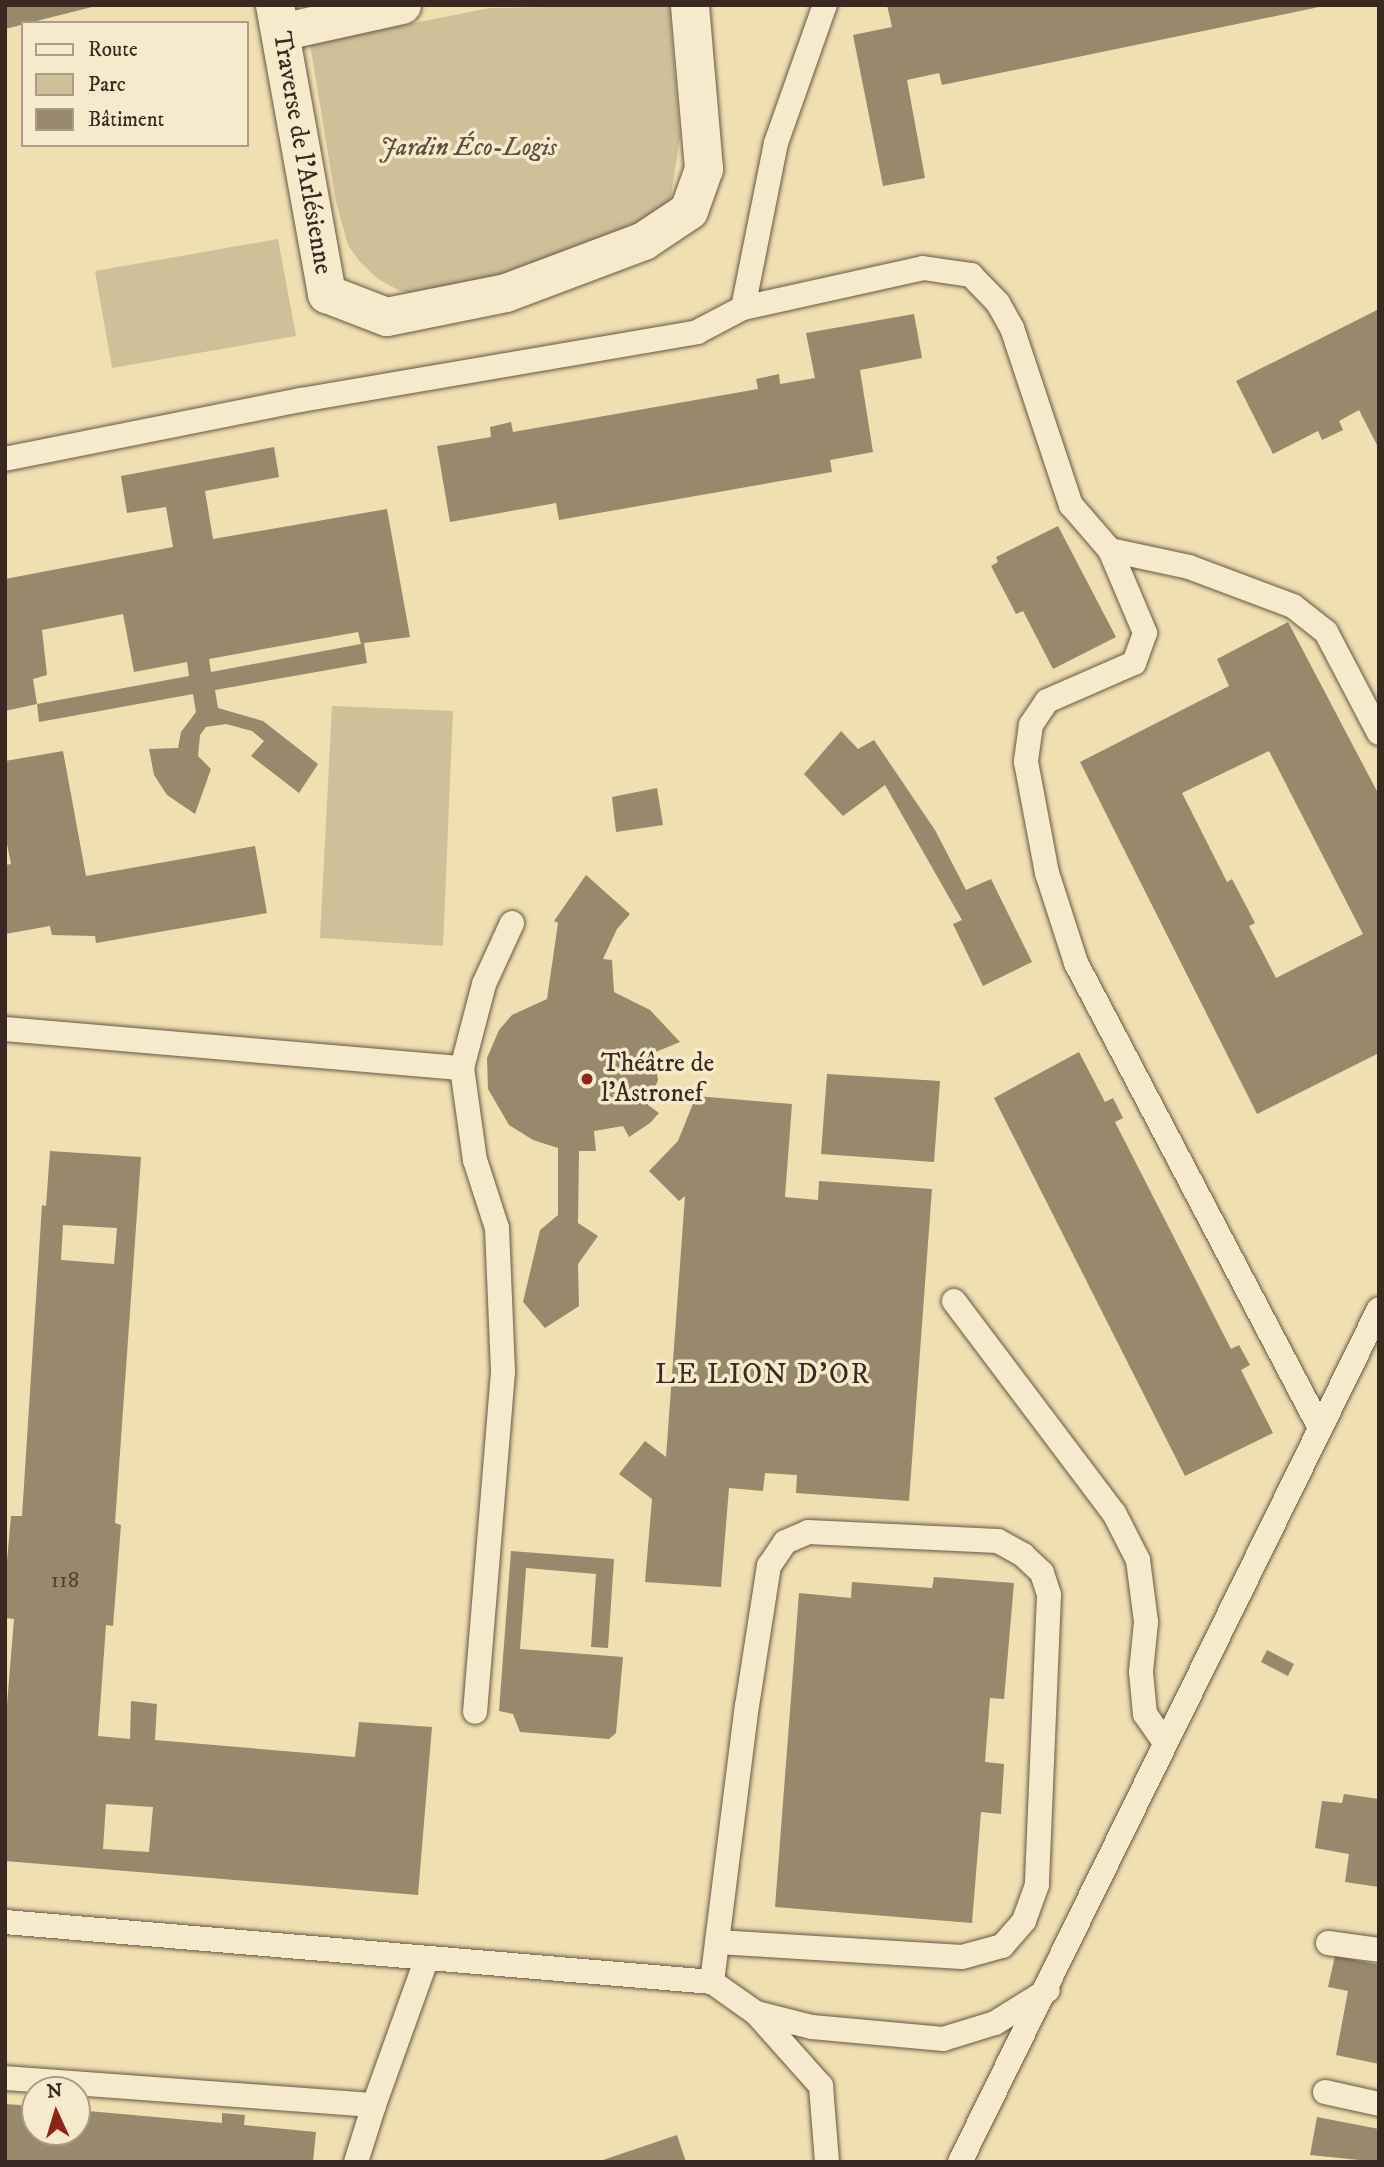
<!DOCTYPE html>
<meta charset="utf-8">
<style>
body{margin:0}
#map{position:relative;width:1384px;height:2167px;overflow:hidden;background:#efdfb1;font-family:"IM FELL DW Pica",serif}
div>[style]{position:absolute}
.green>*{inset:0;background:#d0c099}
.building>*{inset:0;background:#98886c}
.roads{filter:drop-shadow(0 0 2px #675646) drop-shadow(0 0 2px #675646)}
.service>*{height:24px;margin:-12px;padding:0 12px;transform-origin:12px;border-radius:12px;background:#f5eacc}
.pedestrian>*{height:37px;margin:-18.5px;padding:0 18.5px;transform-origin:18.5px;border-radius:18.5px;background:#f5eacc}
.minor>*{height:38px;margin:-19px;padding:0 19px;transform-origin:19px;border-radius:19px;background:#f5eacc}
.dots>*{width:19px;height:19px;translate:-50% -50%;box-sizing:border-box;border:4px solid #f5eacc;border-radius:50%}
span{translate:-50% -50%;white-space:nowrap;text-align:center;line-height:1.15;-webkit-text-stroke:7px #f5eacc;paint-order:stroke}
.number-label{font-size:23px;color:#524134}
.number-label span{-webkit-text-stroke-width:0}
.park-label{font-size:26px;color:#604f40;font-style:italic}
.street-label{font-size:26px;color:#3a2922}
.poi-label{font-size:26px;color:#3a2922}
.left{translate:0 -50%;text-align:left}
.neighbourhood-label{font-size:28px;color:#3a2922;letter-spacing:2px}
.frame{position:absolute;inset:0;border:7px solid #3a2922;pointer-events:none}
.legend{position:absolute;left:21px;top:21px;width:228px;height:126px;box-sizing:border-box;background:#f5eacc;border:2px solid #aa9d88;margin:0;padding:9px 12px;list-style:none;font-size:21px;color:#3a2922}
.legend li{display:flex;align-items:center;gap:14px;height:35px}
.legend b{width:35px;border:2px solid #aa9d88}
.north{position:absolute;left:21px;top:2076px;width:70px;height:70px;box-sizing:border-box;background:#f5eacc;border:2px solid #aa9d88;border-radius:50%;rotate:356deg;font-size:19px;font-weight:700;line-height:28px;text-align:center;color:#3a2922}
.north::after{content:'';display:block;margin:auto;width:24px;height:32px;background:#8f2418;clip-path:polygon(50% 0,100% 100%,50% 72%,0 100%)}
</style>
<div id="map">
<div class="green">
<div style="clip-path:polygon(669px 5px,680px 137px,670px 203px,638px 232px,436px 295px,400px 291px,378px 279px,360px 262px,348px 245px,336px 202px,310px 44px,489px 8px)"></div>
<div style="clip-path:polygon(278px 239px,296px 336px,112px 368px,95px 271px)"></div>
<div style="clip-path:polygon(332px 706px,453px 711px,443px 946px,320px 938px)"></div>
</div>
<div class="building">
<div style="clip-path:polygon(5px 5px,96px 5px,96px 6px,5px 29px)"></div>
<div style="clip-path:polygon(887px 5px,1324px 5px,1324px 6px,942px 85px,939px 73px,907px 80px,925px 178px,883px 186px,853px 35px,892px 27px)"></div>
<div style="clip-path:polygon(1379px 309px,1379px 449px,1359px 410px,1339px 421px,1343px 430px,1322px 440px,1318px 431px,1273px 454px,1236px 381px)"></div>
<div style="clip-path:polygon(914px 314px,922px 358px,860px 370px,873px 452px,830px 460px,832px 472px,559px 520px,556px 503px,450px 522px,437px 446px,491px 437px,490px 427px,511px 422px,513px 432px,758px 389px,756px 379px,779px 374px,780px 384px,815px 378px,806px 333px)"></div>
<div style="clip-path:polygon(evenodd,274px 447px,279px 477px,205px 491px,213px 539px,387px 509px,410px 637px,364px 643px,367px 663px,215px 690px,218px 708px,263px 721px,318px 764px,299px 793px,251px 756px,264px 741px,252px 731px,226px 724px,206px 727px,200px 735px,198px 756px,211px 769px,195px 814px,167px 795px,154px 775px,149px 749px,178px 748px,181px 732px,196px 712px,193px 694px,39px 722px,37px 704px,189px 676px,187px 662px,134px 672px,123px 614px,42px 630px,47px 675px,33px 679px,37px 704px,5px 711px,5px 579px,173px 547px,166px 507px,127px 513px,121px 476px,274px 447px,358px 632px,361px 644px,211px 672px,209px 659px,358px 632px)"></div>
<div style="clip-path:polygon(1058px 526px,1116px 637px,1053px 669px,1023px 611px,1016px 614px,991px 566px,998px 562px,996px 557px)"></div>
<div style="clip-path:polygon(evenodd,1288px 622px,1379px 795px,1379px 1053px,1257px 1114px,1080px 762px,1229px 686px,1217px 659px,1288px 622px,1269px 751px,1363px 934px,1276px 978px,1249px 926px,1255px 923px,1232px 879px,1227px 882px,1182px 793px,1269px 751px)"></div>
<div style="clip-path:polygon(841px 731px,858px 749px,874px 740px,935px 830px,966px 890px,991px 879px,1032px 962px,983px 986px,953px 924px,962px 920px,885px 785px,843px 816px,804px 774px)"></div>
<div style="clip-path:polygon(63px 751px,86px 876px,255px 846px,267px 913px,96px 943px,95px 936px,52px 935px,50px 926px,5px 934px,5px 865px,11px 864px,5px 834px,5px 761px)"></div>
<div style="clip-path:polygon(657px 788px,663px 825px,616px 832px,612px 797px)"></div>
<div style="clip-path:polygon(586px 875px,630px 914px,617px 929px,603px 959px,612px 960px,614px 992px,650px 1010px,680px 1042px,653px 1053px,658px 1080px,648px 1105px,659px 1113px,650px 1123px,629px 1137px,623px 1126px,594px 1131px,596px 1151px,579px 1151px,578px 1223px,598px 1236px,578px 1264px,579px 1306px,545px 1328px,523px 1302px,540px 1230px,558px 1215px,558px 1148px,533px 1140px,509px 1125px,488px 1089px,487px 1058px,499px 1030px,512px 1015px,547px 999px,558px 923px,554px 921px)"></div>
<div style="clip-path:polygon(1079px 1052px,1105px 1102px,1113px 1098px,1123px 1118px,1115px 1122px,1231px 1349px,1239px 1345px,1250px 1365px,1241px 1370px,1273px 1433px,1185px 1476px,994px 1098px)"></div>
<div style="clip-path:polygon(827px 1074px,940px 1081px,934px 1162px,821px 1154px)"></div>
<div style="clip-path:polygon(696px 1096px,792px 1104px,785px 1197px,818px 1200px,819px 1181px,932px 1189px,909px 1501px,796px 1493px,797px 1475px,765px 1473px,763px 1491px,729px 1488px,721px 1587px,645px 1582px,652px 1499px,619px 1474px,645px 1441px,666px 1457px,685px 1196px,679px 1201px,649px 1171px,678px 1141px)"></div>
<div style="clip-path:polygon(evenodd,50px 1151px,141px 1157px,115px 1523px,121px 1525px,113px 1626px,106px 1625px,98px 1736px,130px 1739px,131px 1701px,157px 1704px,155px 1740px,355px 1757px,359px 1722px,432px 1727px,418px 1895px,5px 1861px,5px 1729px,14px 1619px,5px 1618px,5px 1583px,11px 1516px,22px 1516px,42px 1205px,46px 1206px,50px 1151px,63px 1225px,117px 1228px,114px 1264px,61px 1260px,63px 1225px,50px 1151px,106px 1804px,153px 1807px,149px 1852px,103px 1849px,106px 1804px)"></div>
<div style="clip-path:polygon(511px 1551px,614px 1559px,608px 1648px,591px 1647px,596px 1574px,526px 1568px,520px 1649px,623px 1657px,616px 1733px,609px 1739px,520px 1732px,513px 1714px,499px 1711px)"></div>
<div style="clip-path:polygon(934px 1577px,1014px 1583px,1004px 1699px,990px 1698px,985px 1762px,1004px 1764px,1001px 1814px,981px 1812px,972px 1923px,775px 1907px,799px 1593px,851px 1598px,852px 1582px,932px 1588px)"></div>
<div style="clip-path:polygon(1267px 1650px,1294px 1664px,1288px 1676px,1261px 1662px)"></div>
<div style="clip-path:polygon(1344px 1794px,1379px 1799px,1379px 1887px,1345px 1882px,1349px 1854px,1315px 1848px,1322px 1801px,1342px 1803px)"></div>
<div style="clip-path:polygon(1335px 1956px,1379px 1965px,1379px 2064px,1336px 2055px,1348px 1991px,1328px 1987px)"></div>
<div style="clip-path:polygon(5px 2104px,35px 2106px,35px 2132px,77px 2132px,77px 2110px,222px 2123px,222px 2113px,245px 2115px,244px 2125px,316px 2132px,313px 2162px,5px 2162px)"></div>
<div style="clip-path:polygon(1317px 2117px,1379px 2129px,1379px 2162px,1310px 2155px)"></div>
<div style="clip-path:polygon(677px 2135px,686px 2162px,600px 2162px,600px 2161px)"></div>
</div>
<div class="roads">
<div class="service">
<div style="left:743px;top:308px;width:184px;rotate:-12.5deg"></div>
<div style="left:923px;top:268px;width:49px;rotate:8.3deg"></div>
<div style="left:971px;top:275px;width:39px;rotate:46deg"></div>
<div style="left:998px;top:303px;width:29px;rotate:61deg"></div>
<div style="left:1012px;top:328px;width:187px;rotate:71.6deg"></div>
<div style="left:1071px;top:505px;width:60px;rotate:49.1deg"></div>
<div style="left:1110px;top:550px;width:90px;rotate:67.1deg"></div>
<div style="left:1145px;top:633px;width:32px;rotate:110deg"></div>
<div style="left:1134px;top:663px;width:95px;rotate:156.4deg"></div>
<div style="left:1047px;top:701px;width:29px;rotate:124deg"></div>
<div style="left:1031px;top:725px;width:37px;rotate:98deg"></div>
<div style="left:1026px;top:762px;width:113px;rotate:79.3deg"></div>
<div style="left:1047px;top:873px;width:95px;rotate:72.1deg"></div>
<div style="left:1076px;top:963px;width:525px;rotate:62.31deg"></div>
<div style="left:5px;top:459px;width:302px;rotate:-11.3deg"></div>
<div style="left:301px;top:400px;width:402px;rotate:-9.7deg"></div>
<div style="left:697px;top:332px;width:52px;rotate:-27.6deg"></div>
<div style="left:743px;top:308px;width:168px;rotate:-78.7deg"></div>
<div style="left:776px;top:143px;width:146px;rotate:-70.5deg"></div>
<div style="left:1110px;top:550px;width:81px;rotate:12.1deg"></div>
<div style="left:1189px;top:567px;width:111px;rotate:20.6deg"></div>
<div style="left:1293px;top:606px;width:42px;rotate:38.2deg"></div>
<div style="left:1326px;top:632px;width:114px;rotate:62.3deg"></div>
<div style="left:5px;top:1029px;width:459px;rotate:4.9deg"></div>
<div style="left:462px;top:1068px;width:93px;rotate:82deg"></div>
<div style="left:475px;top:1160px;width:71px;rotate:72.1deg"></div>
<div style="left:497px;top:1228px;width:144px;rotate:87.6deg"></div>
<div style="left:503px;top:1372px;width:341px;rotate:94.7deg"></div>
<div style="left:462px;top:1068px;width:87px;rotate:-75.3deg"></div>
<div style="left:484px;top:984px;width:67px;rotate:-65.3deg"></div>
<div style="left:954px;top:1301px;width:266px;rotate:53deg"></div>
<div style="left:1114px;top:1513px;width:53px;rotate:62.9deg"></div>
<div style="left:1138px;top:1560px;width:63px;rotate:82.6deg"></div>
<div style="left:1146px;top:1622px;width:50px;rotate:95.7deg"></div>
<div style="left:1141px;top:1672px;width:42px;rotate:84.6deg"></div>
<div style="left:1145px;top:1714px;width:33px;rotate:55deg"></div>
<div style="left:5px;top:1922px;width:710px;rotate:4.85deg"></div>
<div style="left:712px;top:1982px;width:54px;rotate:35.2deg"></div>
<div style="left:756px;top:2013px;width:58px;rotate:14deg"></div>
<div style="left:812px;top:2027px;width:132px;rotate:5.2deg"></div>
<div style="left:943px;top:2039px;width:54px;rotate:-17.1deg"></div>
<div style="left:995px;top:2023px;width:62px;rotate:-31.9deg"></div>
<div style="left:1328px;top:1943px;width:51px;rotate:7.8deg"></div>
<div style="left:712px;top:1982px;width:40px;rotate:-82.9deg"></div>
<div style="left:717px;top:1942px;width:238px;rotate:-82.8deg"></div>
<div style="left:747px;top:1706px;width:142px;rotate:-81.1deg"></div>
<div style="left:769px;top:1566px;width:29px;rotate:-56deg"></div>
<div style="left:785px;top:1542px;width:25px;rotate:-23deg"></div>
<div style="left:808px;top:1532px;width:190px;rotate:2.7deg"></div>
<div style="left:998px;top:1541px;width:29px;rotate:29deg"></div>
<div style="left:1023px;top:1555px;width:26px;rotate:43deg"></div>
<div style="left:1042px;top:1573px;width:23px;rotate:72deg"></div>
<div style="left:1049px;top:1595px;width:290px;rotate:92.4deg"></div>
<div style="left:1037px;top:1885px;width:38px;rotate:110deg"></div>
<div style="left:1024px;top:1921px;width:33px;rotate:131deg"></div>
<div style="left:1002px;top:1946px;width:41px;rotate:164.6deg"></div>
<div style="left:962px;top:1957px;width:245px;rotate:-176.5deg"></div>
<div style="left:756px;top:2013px;width:98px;rotate:48.3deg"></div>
<div style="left:821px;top:2086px;width:76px;rotate:85.5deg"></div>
<div style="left:5px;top:2078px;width:370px;rotate:4.2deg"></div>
<div style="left:374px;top:2105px;width:156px;rotate:-70.2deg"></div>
<div style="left:1325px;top:2092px;width:55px;rotate:12.5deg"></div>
<div style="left:356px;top:2162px;width:60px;rotate:-72.5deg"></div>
<div style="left:960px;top:2162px;width:950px;rotate:-63.84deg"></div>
</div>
<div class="pedestrian">
<div style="left:280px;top:32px;width:125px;rotate:-12.5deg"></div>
</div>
<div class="minor">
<div style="left:275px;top:5px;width:294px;rotate:79.8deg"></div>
<div style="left:327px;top:294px;width:64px;rotate:21deg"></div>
<div style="left:387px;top:317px;width:121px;rotate:-11.4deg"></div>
<div style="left:506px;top:293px;width:147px;rotate:-20.6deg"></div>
<div style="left:644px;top:241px;width:54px;rotate:-33.7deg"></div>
<div style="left:689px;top:211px;width:45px;rotate:-70.3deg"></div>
<div style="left:704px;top:169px;width:165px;rotate:-94.9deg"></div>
</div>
</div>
<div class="dots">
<div style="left:587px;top:1079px;background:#8f2418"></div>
</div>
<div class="number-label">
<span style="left:65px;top:1581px">118</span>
</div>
<div class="park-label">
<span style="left:468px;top:148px">Jardin Éco-Logis</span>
</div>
<div class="street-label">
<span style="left:302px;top:153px;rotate:80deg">Traverse de l'Arlésienne</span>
</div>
<div class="poi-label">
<span class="left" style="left:601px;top:1079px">Théâtre de<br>l'Astronef</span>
</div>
<div class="neighbourhood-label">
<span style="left:763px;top:1375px">LE LION D'OR</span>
</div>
<div class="frame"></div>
<ul class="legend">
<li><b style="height:9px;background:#f5eacc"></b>Route</li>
<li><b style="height:19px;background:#d0c099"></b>Parc</li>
<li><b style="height:19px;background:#98886c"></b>Bâtiment</li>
</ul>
<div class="north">N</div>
</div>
